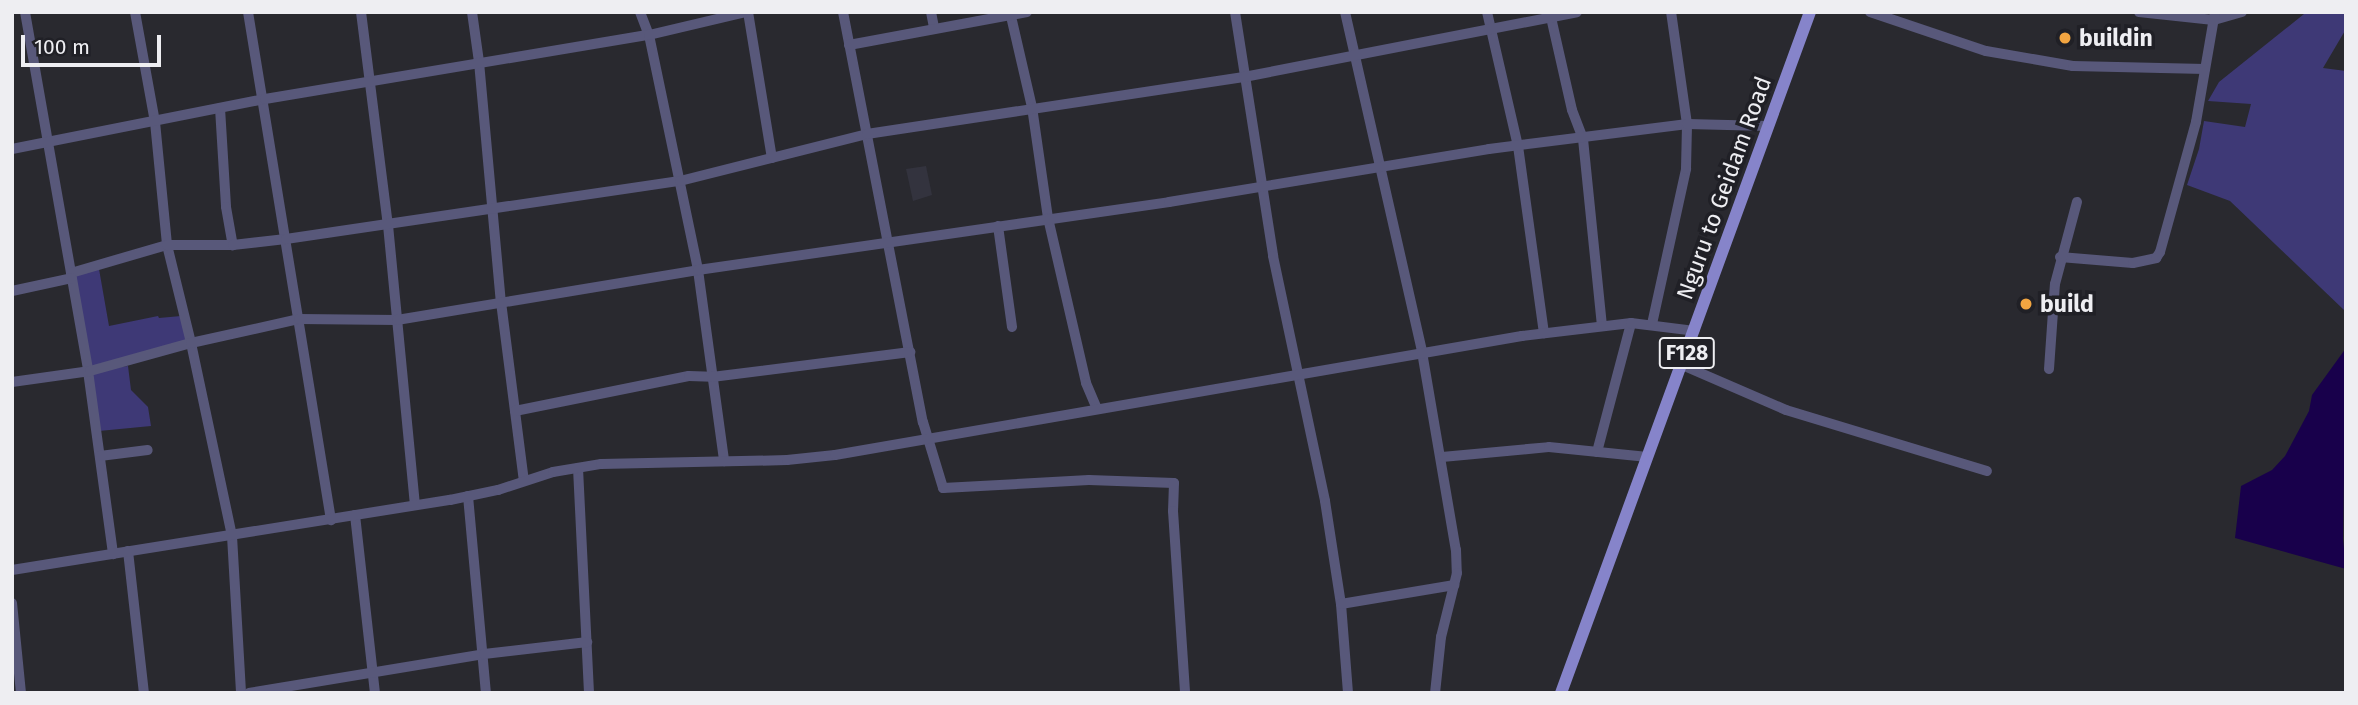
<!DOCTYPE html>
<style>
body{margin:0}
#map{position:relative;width:2358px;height:705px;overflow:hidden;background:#29292f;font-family:"Fira Sans",sans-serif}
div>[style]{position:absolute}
.built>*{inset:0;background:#33333e}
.green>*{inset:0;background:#3e3976}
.water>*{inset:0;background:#18004b}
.minor>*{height:10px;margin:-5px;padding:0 5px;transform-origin:5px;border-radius:5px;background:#58587a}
.major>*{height:12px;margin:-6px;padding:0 6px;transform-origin:6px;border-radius:6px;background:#8684ca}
.dots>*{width:19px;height:19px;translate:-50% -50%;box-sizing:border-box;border:4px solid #202026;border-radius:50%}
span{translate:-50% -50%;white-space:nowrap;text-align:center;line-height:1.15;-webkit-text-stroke:7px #202026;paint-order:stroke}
.shield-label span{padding:2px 5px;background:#202026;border:2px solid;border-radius:5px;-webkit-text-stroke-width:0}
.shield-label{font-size:21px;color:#eeeef2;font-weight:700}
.poi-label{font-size:23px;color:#eeeef2;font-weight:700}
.left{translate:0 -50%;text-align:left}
.street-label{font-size:23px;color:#eeeef2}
.frame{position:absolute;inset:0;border:14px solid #eeeef2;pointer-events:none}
.scale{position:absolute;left:21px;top:35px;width:140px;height:32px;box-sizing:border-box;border:4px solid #eeeef2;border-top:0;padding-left:9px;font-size:21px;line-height:24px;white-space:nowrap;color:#eeeef2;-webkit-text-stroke:5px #202026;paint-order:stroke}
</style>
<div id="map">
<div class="built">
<div style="clip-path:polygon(926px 166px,932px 195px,913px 201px,906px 169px)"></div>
</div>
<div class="green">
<div style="clip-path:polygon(2304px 14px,2346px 14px,2346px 29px,2323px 68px,2346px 71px,2344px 310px,2230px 201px,2187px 185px,2199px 149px,2204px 121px,2245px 127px,2251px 104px,2208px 101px,2219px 82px)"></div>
<div style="clip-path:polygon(99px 269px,109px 326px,158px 316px,159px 318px,181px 316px,188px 340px,89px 368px,72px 275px)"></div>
<div style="clip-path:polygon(128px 366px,131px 390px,148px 407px,151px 426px,99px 431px,90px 371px)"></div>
</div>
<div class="water">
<div style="clip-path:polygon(2346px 348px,2343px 539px,2346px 569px,2235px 538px,2241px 486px,2272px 470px,2285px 456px,2309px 411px,2312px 395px)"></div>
</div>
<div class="minor">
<div style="left:25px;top:12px;width:364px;rotate:80deg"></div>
<div style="left:88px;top:371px;width:185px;rotate:82.2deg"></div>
<div style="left:135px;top:12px;width:112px;rotate:79.7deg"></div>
<div style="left:155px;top:122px;width:124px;rotate:84.4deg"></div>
<div style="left:167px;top:245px;width:101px;rotate:76.2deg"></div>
<div style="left:191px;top:343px;width:197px;rotate:78deg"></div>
<div style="left:232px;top:536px;width:157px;rotate:86.7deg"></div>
<div style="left:248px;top:12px;width:515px;rotate:80.72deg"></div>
<div style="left:361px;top:12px;width:215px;rotate:82.8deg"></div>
<div style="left:388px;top:225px;width:281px;rotate:84.5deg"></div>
<div style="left:472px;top:12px;width:50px;rotate:82deg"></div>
<div style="left:479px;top:62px;width:241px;rotate:84.8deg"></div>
<div style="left:501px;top:302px;width:180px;rotate:82.7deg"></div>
<div style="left:640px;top:12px;width:25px;rotate:69deg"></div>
<div style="left:649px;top:35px;width:240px;rotate:78.2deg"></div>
<div style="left:698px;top:270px;width:193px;rotate:82.2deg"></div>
<div style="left:748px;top:12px;width:148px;rotate:80.7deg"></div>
<div style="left:843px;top:12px;width:418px;rotate:79deg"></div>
<div style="left:923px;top:422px;width:69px;rotate:73.1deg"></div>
<div style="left:943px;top:488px;width:146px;rotate:-3.1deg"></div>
<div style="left:1089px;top:480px;width:85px;rotate:2deg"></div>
<div style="left:1174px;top:483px;width:28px;rotate:92deg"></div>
<div style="left:1173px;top:511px;width:182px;rotate:86.2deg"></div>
<div style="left:931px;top:12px;width:16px;rotate:79deg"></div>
<div style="left:1010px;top:12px;width:98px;rotate:77deg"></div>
<div style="left:1032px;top:107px;width:112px;rotate:81.8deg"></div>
<div style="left:1048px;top:218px;width:169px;rotate:77deg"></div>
<div style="left:1086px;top:383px;width:28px;rotate:67deg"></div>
<div style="left:1235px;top:12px;width:247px;rotate:81.1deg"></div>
<div style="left:1273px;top:256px;width:250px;rotate:78deg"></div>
<div style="left:1325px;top:501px;width:104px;rotate:81.2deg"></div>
<div style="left:1341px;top:604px;width:89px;rotate:85.5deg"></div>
<div style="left:1345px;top:12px;width:349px;rotate:77.2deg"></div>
<div style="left:1422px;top:352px;width:201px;rotate:80.3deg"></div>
<div style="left:1456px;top:550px;width:23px;rotate:88deg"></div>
<div style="left:1457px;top:573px;width:66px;rotate:104deg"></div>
<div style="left:1441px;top:637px;width:56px;rotate:96.1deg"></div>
<div style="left:1487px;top:12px;width:138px;rotate:77deg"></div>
<div style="left:1518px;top:146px;width:189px;rotate:82.1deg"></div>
<div style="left:1870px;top:12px;width:122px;rotate:18.6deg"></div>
<div style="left:1986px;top:51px;width:88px;rotate:9.8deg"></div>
<div style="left:2073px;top:66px;width:132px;rotate:1.3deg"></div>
<div style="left:2139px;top:12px;width:75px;rotate:6.1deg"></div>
<div style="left:2214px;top:20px;width:29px;rotate:-16deg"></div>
<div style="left:1550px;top:13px;width:99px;rotate:77.2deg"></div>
<div style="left:1572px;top:110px;width:31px;rotate:69deg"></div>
<div style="left:1583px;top:139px;width:188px;rotate:84.2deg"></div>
<div style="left:849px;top:45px;width:181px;rotate:-10.5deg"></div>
<div style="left:220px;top:108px;width:99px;rotate:86.5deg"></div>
<div style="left:226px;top:207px;width:39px;rotate:80deg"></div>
<div style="left:12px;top:149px;width:258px;rotate:-11.2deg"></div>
<div style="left:265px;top:99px;width:389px;rotate:-9.5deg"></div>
<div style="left:649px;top:35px;width:100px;rotate:-13.3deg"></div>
<div style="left:998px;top:226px;width:102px;rotate:82.1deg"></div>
<div style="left:2060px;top:257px;width:73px;rotate:4.7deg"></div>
<div style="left:2133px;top:263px;width:24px;rotate:-12deg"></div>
<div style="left:2156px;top:258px;width:7px;rotate:-56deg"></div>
<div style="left:2160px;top:252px;width:135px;rotate:-74.5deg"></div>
<div style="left:2196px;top:122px;width:112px;rotate:-80.2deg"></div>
<div style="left:71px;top:273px;width:100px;rotate:-16.3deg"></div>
<div style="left:167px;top:245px;width:66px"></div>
<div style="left:233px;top:245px;width:53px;rotate:-6.5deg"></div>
<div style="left:286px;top:239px;width:398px;rotate:-8.4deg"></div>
<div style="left:680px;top:181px;width:193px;rotate:-14.1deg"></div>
<div style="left:867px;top:134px;width:381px;rotate:-8.6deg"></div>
<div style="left:1244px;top:77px;width:339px;rotate:-11deg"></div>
<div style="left:12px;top:291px;width:61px;rotate:-12.2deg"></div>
<div style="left:1652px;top:324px;width:159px;rotate:-77.6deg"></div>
<div style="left:1686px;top:169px;width:45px;rotate:-88.7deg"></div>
<div style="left:1687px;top:124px;width:113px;rotate:-98.1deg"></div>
<div style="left:1682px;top:365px;width:113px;rotate:23.4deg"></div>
<div style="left:1786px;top:410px;width:210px;rotate:16.9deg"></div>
<div style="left:2049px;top:369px;width:85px;rotate:-86deg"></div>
<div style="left:2055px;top:284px;width:85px;rotate:-75deg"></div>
<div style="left:12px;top:382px;width:79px;rotate:-8deg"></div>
<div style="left:90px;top:371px;width:105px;rotate:-15.5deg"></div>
<div style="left:191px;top:343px;width:111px;rotate:-12.5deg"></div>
<div style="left:299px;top:319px;width:98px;rotate:0.6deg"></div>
<div style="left:397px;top:320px;width:305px;rotate:-9.4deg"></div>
<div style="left:698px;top:270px;width:476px;rotate:-8.2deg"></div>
<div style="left:1169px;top:202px;width:324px;rotate:-9.4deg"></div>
<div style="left:1489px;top:149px;width:200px;rotate:-7.2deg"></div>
<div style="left:1687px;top:124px;width:81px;rotate:1.4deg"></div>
<div style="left:515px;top:411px;width:177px;rotate:-11.4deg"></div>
<div style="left:689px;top:376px;width:23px;rotate:2deg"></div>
<div style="left:712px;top:377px;width:200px;rotate:-7.2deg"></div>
<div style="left:1597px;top:452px;width:133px;rotate:-75.2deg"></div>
<div style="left:100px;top:456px;width:48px;rotate:-7.1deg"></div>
<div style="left:1442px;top:457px;width:107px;rotate:-5.3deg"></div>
<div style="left:1549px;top:447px;width:99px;rotate:5.8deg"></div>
<div style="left:578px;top:468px;width:225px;rotate:87.2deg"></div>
<div style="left:468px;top:496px;width:198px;rotate:84.8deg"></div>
<div style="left:355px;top:515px;width:179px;rotate:83.6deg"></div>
<div style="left:128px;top:551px;width:143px;rotate:83.6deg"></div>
<div style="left:12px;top:570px;width:444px;rotate:-9.1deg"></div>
<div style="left:450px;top:500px;width:49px;rotate:-11.8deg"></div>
<div style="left:498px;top:490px;width:58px;rotate:-18.1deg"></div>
<div style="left:553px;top:472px;width:49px;rotate:-9.5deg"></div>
<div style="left:601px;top:464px;width:186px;rotate:-1.2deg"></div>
<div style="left:787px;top:460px;width:48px;rotate:-5.9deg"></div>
<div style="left:835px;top:455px;width:697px;rotate:-9.83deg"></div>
<div style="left:1522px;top:336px;width:110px;rotate:-6.8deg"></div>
<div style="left:1631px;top:323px;width:64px;rotate:7.1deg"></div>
<div style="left:12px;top:603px;width:90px;rotate:84.3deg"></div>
<div style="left:1341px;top:604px;width:115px;rotate:-9.5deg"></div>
<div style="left:249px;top:693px;width:238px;rotate:-9.4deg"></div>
<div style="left:484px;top:654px;width:104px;rotate:-6.6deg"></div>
</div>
<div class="major">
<div style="left:1561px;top:693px;width:725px;rotate:-69.92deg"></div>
</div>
<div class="dots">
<div style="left:2065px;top:38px;background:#f2a541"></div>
<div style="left:2026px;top:304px;background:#f2a541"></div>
</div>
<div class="shield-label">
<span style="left:1687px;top:353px">F128</span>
</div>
<div class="poi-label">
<span class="left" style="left:2079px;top:38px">buildin</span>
<span class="left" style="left:2040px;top:304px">build</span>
</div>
<div class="street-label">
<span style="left:1724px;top:188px;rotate:-70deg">Nguru to Geidam Road</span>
</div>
<div class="frame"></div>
<div class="scale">100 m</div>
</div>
